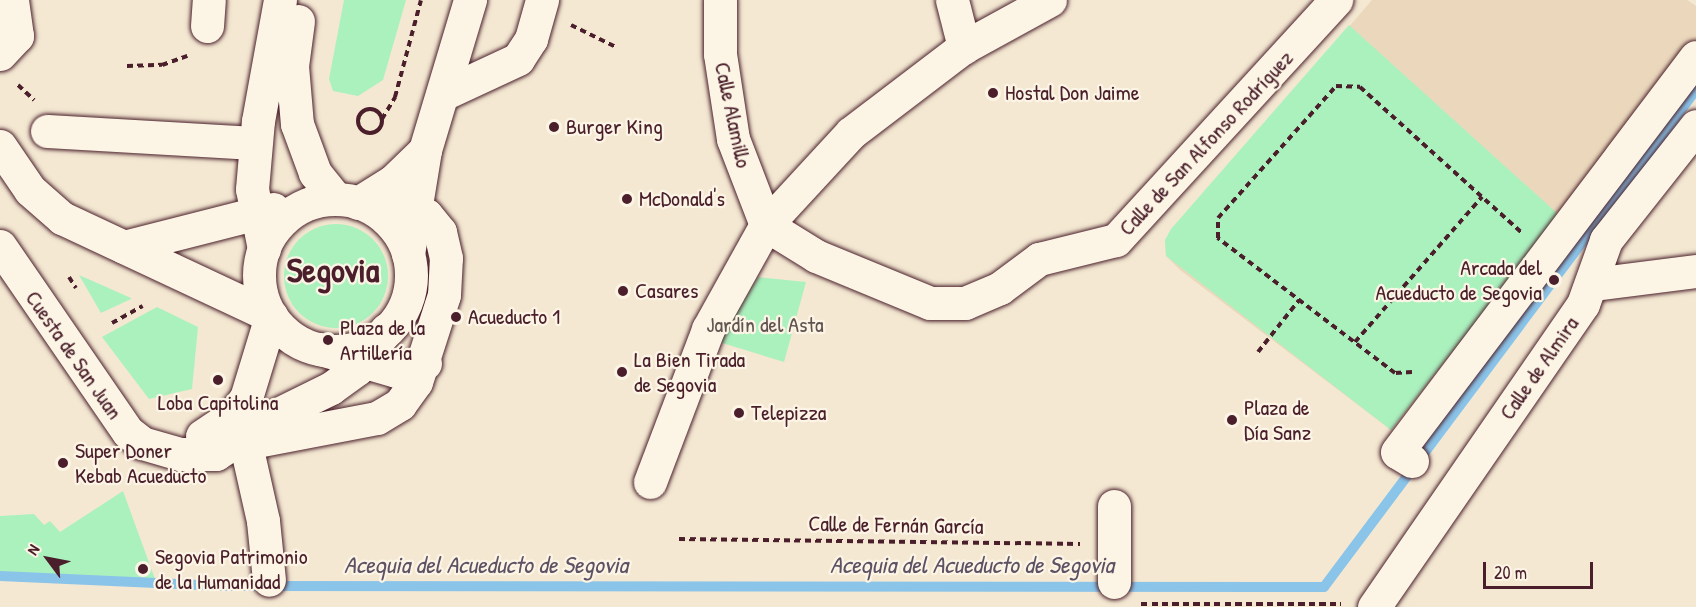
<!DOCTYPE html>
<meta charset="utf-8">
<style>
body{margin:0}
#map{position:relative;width:1696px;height:607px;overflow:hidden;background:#f4e8d2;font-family:"Patrick Hand",sans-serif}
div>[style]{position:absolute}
.built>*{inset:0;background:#ebd8bc}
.green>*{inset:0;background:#abf1be}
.round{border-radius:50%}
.stream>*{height:10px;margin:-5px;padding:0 5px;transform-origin:5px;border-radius:5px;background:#8ac4e9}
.path>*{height:4px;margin-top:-2px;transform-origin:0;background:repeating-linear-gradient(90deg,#4a1f2b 0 6px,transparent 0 10.5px)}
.path>.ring{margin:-2px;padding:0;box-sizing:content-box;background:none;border:4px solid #4a1f2b;border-radius:50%}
.roads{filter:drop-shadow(0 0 2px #4a1f2b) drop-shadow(0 0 2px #4a1f2b)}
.minor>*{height:33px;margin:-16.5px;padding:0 16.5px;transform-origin:16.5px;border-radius:16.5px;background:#fcf5e5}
.major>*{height:33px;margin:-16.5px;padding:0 16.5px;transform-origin:16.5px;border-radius:16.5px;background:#fcf5e5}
.major>.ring{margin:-16.5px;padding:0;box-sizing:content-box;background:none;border:33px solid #fcf5e5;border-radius:50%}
.dots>*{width:16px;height:16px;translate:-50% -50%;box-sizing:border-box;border:3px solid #fcf5e5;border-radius:50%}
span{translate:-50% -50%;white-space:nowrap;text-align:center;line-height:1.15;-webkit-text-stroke:4.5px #fcf5e5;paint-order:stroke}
.poi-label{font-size:22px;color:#4a1f2b}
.left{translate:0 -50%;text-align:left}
.right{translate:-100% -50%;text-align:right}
.street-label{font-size:22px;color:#4a1f2b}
.park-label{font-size:22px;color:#625450}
.water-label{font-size:24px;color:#5d5164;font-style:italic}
.town-label{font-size:34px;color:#4a1f2b;font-weight:700}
.north{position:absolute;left:18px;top:529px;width:60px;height:60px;-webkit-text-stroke:4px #fcf5e5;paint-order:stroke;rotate:302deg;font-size:16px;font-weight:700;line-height:24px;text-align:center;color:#4a1f2b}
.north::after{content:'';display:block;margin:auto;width:21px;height:27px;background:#4a1f2b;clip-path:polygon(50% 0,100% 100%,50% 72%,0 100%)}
.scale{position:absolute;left:1483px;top:562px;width:110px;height:27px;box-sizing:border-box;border:3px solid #4a1f2b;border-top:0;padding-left:8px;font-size:18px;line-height:21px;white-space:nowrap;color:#4a1f2b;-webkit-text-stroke:4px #fcf5e5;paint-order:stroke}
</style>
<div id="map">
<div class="built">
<div style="clip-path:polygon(1372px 0,1687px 0,1696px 6px,1696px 45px,1391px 430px,1180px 270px,1166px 256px,1165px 240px)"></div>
</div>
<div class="green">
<div style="clip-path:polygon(344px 0,406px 0,383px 80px,358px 96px,333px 91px,329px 79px)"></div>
<div style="clip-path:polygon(1349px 25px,1559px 215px,1391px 430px,1166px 256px,1165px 240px,1171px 229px)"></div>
<div class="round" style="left:284px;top:224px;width:104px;height:104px"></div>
<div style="clip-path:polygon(79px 275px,131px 298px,131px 299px,101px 313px)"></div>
<div style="clip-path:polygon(758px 277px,806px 282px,784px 362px,719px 342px)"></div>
<div style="clip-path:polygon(157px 307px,198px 327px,192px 389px,149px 399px,102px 337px)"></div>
<div style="clip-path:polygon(123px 491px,155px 579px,0 572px,0 516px,34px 514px,44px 525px,50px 521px,60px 532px)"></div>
</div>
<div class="stream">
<div style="left:0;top:576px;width:223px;rotate:2.6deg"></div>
<div style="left:223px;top:586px;width:1101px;rotate:0.05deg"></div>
<div style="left:1324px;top:587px;width:621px;rotate:-53.19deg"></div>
</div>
<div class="path">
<div style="left:571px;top:25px;width:50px;rotate:26.1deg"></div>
<div style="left:127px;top:66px;width:35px;rotate:-2deg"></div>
<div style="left:162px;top:65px;width:27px;rotate:-20deg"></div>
<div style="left:18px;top:85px;width:22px;rotate:43deg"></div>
<div class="ring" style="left:358px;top:109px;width:20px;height:20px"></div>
<div style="left:382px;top:119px;width:26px;rotate:-59deg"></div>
<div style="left:395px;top:97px;width:100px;rotate:-75deg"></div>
<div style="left:69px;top:277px;width:13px;rotate:58deg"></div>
<div style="left:112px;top:323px;width:35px;rotate:-29deg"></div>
<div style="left:1355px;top:342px;width:193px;rotate:-48.8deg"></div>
<div style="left:1258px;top:352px;width:66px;rotate:-51.7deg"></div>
<div style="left:1412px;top:372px;width:17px;rotate:177deg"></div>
<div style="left:1395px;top:373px;width:223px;rotate:-142.7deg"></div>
<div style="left:1218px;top:238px;width:20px;rotate:-90deg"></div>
<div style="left:1218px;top:218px;width:177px;rotate:-48.2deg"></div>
<div style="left:1336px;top:86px;width:24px;rotate:2deg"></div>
<div style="left:1360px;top:87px;width:217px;rotate:42deg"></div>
<div style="left:679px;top:539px;width:401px;rotate:0.7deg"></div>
<div style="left:1141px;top:604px;width:200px"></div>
</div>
<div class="roads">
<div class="minor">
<div style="left:720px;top:0;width:54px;rotate:90deg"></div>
<div style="left:720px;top:54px;width:86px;rotate:81.3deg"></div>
<div style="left:733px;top:139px;width:92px;rotate:69deg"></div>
<div style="left:952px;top:0;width:49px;rotate:75.7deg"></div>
<div style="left:207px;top:26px;width:26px;rotate:-86deg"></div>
<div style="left:0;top:54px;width:25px;rotate:-47deg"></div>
<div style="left:17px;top:36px;width:36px;rotate:-98deg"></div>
<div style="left:443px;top:94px;width:83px;rotate:-25deg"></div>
<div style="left:518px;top:59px;width:24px;rotate:-57deg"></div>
<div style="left:531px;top:39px;width:41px;rotate:-74.2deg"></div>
<div style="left:47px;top:131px;width:208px;rotate:3.3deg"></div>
<div style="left:766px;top:225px;width:59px;rotate:31.8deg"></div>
<div style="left:816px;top:256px;width:123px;rotate:22.4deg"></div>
<div style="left:930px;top:303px;width:35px"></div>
<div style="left:965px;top:303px;width:38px;rotate:-23deg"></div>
<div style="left:1000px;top:288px;width:49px;rotate:-36.6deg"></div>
<div style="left:1039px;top:259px;width:79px;rotate:-13.9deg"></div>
<div style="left:1116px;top:240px;width:326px;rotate:-47.5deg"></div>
<div style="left:0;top:246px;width:226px;rotate:55.5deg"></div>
<div style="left:128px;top:432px;width:18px;rotate:38deg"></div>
<div style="left:142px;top:443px;width:40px;rotate:16deg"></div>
<div style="left:180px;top:454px;width:36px"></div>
<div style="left:216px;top:454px;width:72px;rotate:-33deg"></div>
<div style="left:276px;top:415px;width:61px;rotate:-26.1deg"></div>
<div style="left:331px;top:388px;width:32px;rotate:-36deg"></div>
<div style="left:357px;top:369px;width:49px;rotate:-53.4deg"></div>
<div style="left:1593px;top:284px;width:104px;rotate:-7.2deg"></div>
<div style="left:320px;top:349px;width:79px;rotate:16.1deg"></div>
<div style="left:396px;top:371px;width:30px;rotate:-15deg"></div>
<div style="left:241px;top:423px;width:100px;rotate:77.3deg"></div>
<div style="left:263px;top:521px;width:59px;rotate:84.2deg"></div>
<div style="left:202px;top:436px;width:36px;rotate:-34deg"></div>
<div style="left:232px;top:416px;width:23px;rotate:-52deg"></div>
<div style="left:246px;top:398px;width:86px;rotate:-73deg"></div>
<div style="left:246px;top:443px;width:133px;rotate:-10.8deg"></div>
<div style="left:377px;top:418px;width:27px;rotate:-31deg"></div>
<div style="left:400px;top:404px;width:27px;rotate:-54deg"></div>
<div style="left:416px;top:382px;width:91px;rotate:-72.2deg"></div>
<div style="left:444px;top:295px;width:37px;rotate:-87deg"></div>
<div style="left:446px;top:258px;width:27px;rotate:-103deg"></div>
<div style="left:440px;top:232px;width:22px;rotate:-129deg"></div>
<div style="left:426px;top:215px;width:22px;rotate:-170deg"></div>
<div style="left:404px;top:211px;width:23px;rotate:173deg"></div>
<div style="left:1412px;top:461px;width:17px;rotate:-149deg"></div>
<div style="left:1397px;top:452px;width:495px;rotate:-52.9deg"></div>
<div style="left:650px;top:482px;width:164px;rotate:-69.2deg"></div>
<div style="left:708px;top:329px;width:119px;rotate:-60.9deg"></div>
<div style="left:766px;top:225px;width:125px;rotate:-47.3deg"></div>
<div style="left:851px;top:133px;width:142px;rotate:-37.3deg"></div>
<div style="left:964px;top:47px;width:98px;rotate:-28.7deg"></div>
<div style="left:1114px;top:506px;width:76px;rotate:90deg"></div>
<div style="left:1374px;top:607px;width:368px;rotate:-55.4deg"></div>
<div style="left:1583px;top:304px;width:68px;rotate:-70.2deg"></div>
<div style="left:1606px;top:240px;width:145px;rotate:-51.7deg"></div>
</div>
<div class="major">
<div style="left:298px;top:21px;width:45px;rotate:97.6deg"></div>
<div style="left:292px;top:66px;width:58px;rotate:85.1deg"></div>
<div style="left:297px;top:124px;width:52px;rotate:69.8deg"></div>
<div style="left:315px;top:173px;width:33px;rotate:51deg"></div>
<div style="left:0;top:146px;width:53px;rotate:55.7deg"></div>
<div style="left:30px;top:190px;width:43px;rotate:41.2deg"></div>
<div style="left:62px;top:218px;width:231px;rotate:25.1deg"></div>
<div class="ring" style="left:259px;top:199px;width:119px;height:119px"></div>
<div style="left:358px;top:203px;width:40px;rotate:-32deg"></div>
<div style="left:392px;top:182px;width:46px;rotate:-44.1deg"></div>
<div style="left:124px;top:247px;width:154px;rotate:-14.3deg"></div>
<div style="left:264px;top:249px;width:61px;rotate:-101.3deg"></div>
<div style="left:252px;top:189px;width:68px;rotate:-85deg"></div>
<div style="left:258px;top:121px;width:123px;rotate:-79.7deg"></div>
<div style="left:408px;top:254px;width:105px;rotate:-80.7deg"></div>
<div style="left:425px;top:150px;width:157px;rotate:-73.3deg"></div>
</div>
</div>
<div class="dots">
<div style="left:993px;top:93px;background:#4a1f2b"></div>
<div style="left:554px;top:127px;background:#4a1f2b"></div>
<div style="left:627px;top:199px;background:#4a1f2b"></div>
<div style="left:1554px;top:280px;background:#4a1f2b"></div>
<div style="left:623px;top:291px;background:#4a1f2b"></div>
<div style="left:456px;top:317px;background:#4a1f2b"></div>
<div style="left:328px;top:340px;background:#4a1f2b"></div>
<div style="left:622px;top:372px;background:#4a1f2b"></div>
<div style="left:218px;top:380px;background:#4a1f2b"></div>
<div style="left:739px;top:413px;background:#4a1f2b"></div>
<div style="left:1232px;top:420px;background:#4a1f2b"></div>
<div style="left:63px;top:463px;background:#4a1f2b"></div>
<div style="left:143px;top:569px;background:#4a1f2b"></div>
</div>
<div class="poi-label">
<span class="left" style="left:1005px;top:93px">Hostal Don Jaime</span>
<span class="left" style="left:566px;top:127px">Burger King</span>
<span class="left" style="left:639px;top:199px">McDonald's</span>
<span class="right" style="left:1542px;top:280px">Arcada del<br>Acueducto de Segovia</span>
<span class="left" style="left:635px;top:291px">Casares</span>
<span class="left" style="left:468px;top:317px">Acueducto 1</span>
<span class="left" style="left:340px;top:340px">Plaza de la<br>Artillería</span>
<span class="left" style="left:634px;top:372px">La Bien Tirada<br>de Segovia</span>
<span style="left:218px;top:403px">Loba Capitolina</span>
<span class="left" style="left:1244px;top:420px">Plaza de<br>Día Sanz</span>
<span class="left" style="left:751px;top:413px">Telepizza</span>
<span class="left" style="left:75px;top:463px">Super Doner<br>Kebab Acueducto</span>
<span class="left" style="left:155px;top:569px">Segovia Patrimonio<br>de la Humanidad</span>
</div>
<div class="street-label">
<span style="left:733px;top:115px;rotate:78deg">Calle Alamillo</span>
<span style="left:1206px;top:143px;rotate:-47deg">Calle de San Alfonso Rodríguez</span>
<span style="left:74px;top:355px;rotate:55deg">Cuesta de San Juan</span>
<span style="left:1539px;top:368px;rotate:-55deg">Calle de Almira</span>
<span style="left:896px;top:525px;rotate:1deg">Calle de Fernán García</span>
</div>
<div class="park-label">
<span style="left:765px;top:325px">Jardín del Asta</span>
</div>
<div class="water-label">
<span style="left:486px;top:565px">Acequia del Acueducto de Segovia</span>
<span style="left:972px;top:565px">Acequia del Acueducto de Segovia</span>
</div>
<div class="town-label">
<span style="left:333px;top:271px">Segovia</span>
</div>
<div class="north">N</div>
<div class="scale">20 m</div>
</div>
